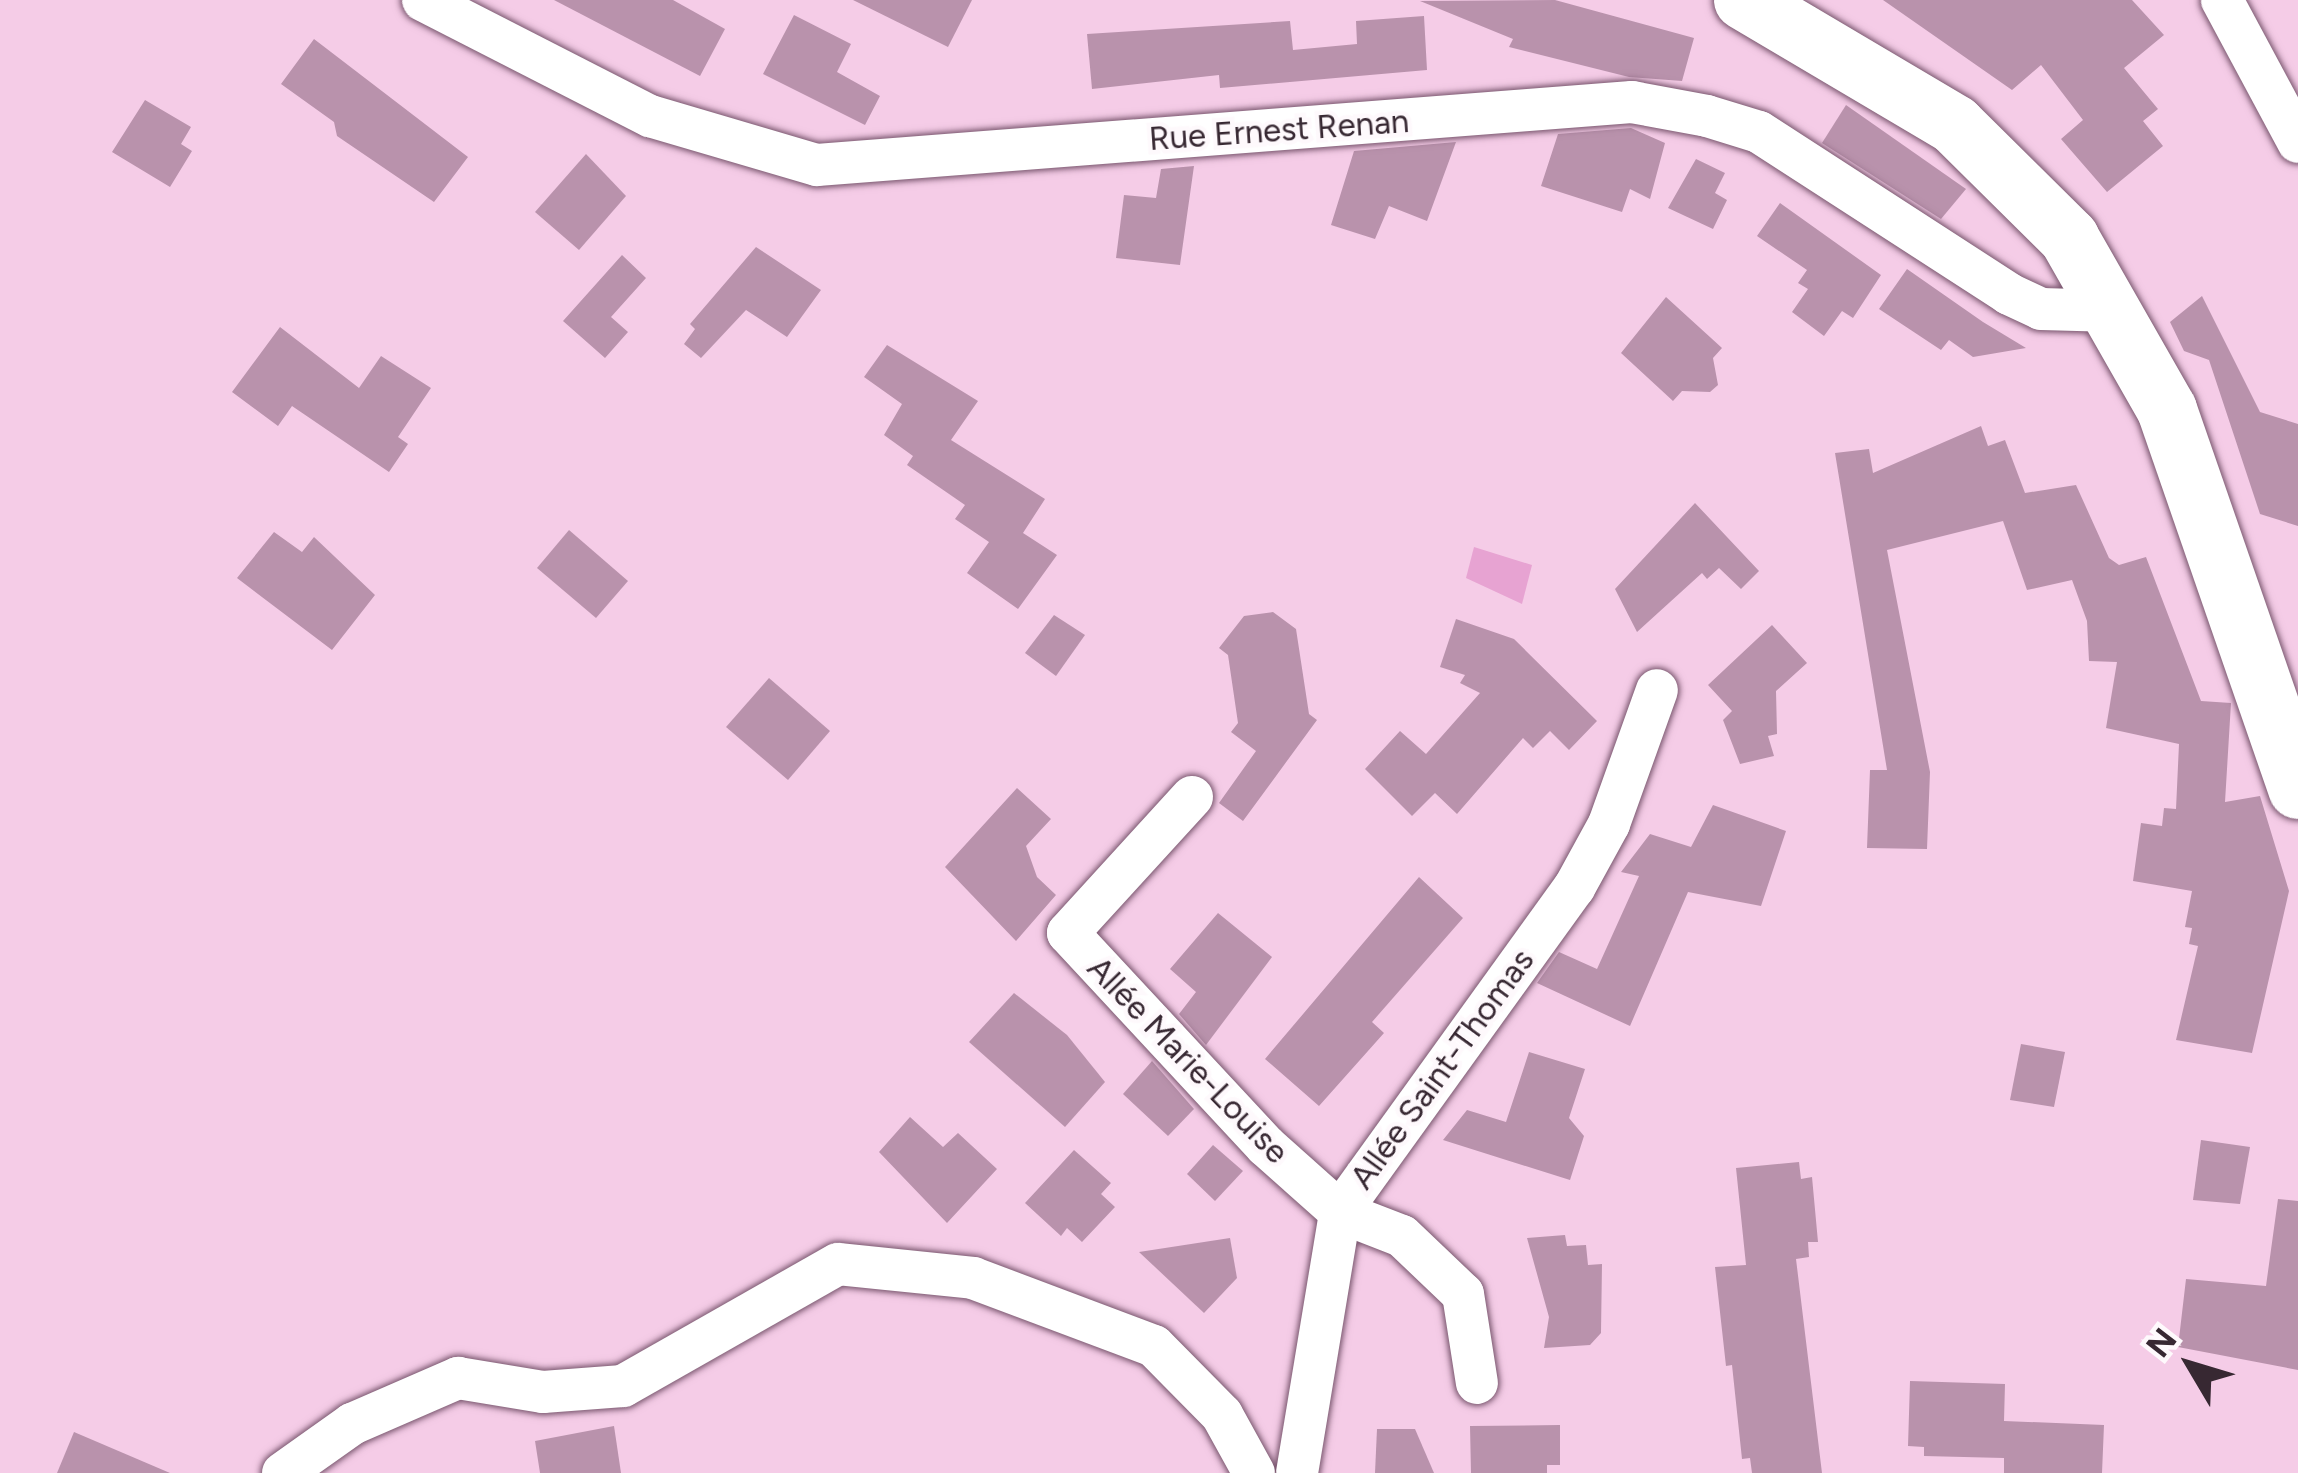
<!DOCTYPE html>
<meta charset="utf-8">
<style>
body{margin:0}
#map{position:relative;width:2298px;height:1473px;overflow:hidden;background:#f5cce7;font-family:Figtree,sans-serif}
div>[style]{position:absolute}
.water>*{inset:0;background:#e7a3d2}
.building>*{inset:0;background:#b992ac}
.roads{filter:drop-shadow(0 0 3px #79566e) drop-shadow(0 0 3px #79566e)}
.minor>*{height:42px;margin:-21px;padding:0 21px;transform-origin:21px;border-radius:21px;background:#fff}
.secondary>*{height:60px;margin:-30px;padding:0 30px;transform-origin:30px;border-radius:30px;background:#fff}
span{translate:-50% -50%;white-space:nowrap;text-align:center;line-height:1.15;-webkit-text-stroke:9px #fef9fc;paint-order:stroke}
.street-label{font-size:33px;color:#372832}
.north{position:absolute;left:2130px;top:1305px;width:120px;height:120px;-webkit-text-stroke:9px #fef9fc;paint-order:stroke;rotate:308deg;font-size:33px;font-weight:700;line-height:48px;text-align:center;color:#372832}
.north::after{content:'';display:block;margin:auto;width:42px;height:54px;background:#372832;clip-path:polygon(50% 0,100% 100%,50% 72%,0 100%)}
</style>
<div id="map">
<div class="water">
<div style="clip-path:polygon(1474px 547px,1532px 565px,1522px 604px,1466px 578px)"></div>
</div>
<div class="building">
<div style="clip-path:polygon(554px 0,673px 0,725px 29px,700px 76px)"></div>
<div style="clip-path:polygon(853px 0,972px 0,948px 47px)"></div>
<div style="clip-path:polygon(1555px 0,1694px 38px,1682px 81px,1629px 77px,1509px 47px,1513px 39px,1420px 1px)"></div>
<div style="clip-path:polygon(1883px 0,2132px 0,2164px 35px,2124px 68px,2158px 109px,2143px 121px,2163px 146px,2107px 192px,2061px 139px,2083px 120px,2041px 65px,2012px 90px)"></div>
<div style="clip-path:polygon(794px 15px,851px 44px,837px 72px,880px 96px,865px 125px,763px 74px)"></div>
<div style="clip-path:polygon(1424px 16px,1427px 70px,1220px 88px,1219px 75px,1092px 89px,1087px 34px,1290px 21px,1293px 50px,1357px 44px,1356px 21px)"></div>
<div style="clip-path:polygon(314px 39px,468px 157px,434px 202px,337px 136px,334px 122px,281px 84px)"></div>
<div style="clip-path:polygon(145px 100px,191px 127px,181px 144px,192px 151px,170px 187px,112px 152px)"></div>
<div style="clip-path:polygon(1846px 105px,1966px 189px,1941px 219px,1822px 143px)"></div>
<div style="clip-path:polygon(1631px 128px,1665px 143px,1650px 199px,1630px 189px,1622px 212px,1541px 186px,1558px 134px)"></div>
<div style="clip-path:polygon(1456px 142px,1427px 221px,1389px 206px,1375px 239px,1331px 225px,1354px 151px)"></div>
<div style="clip-path:polygon(586px 154px,626px 196px,579px 250px,535px 212px)"></div>
<div style="clip-path:polygon(1696px 159px,1725px 173px,1715px 193px,1727px 200px,1713px 229px,1668px 208px)"></div>
<div style="clip-path:polygon(1194px 166px,1180px 265px,1116px 258px,1124px 195px,1156px 198px,1161px 169px)"></div>
<div style="clip-path:polygon(1780px 203px,1881px 275px,1853px 318px,1842px 311px,1824px 336px,1792px 312px,1808px 289px,1798px 283px,1807px 270px,1757px 236px)"></div>
<div style="clip-path:polygon(756px 247px,821px 290px,787px 337px,746px 310px,701px 358px,684px 344px,695px 329px,690px 324px)"></div>
<div style="clip-path:polygon(622px 255px,646px 278px,611px 317px,628px 332px,605px 358px,563px 321px)"></div>
<div style="clip-path:polygon(1907px 269px,1983px 322px,2026px 348px,1973px 357px,1949px 340px,1941px 350px,1879px 309px)"></div>
<div style="clip-path:polygon(2202px 296px,2260px 412px,2298px 424px,2298px 526px,2260px 514px,2209px 360px,2184px 351px,2170px 322px)"></div>
<div style="clip-path:polygon(1666px 297px,1722px 348px,1713px 358px,1718px 385px,1710px 392px,1682px 391px,1673px 401px,1621px 353px)"></div>
<div style="clip-path:polygon(280px 327px,359px 388px,381px 356px,431px 388px,398px 437px,408px 444px,389px 472px,292px 406px,278px 426px,232px 392px)"></div>
<div style="clip-path:polygon(887px 345px,978px 401px,951px 440px,1045px 499px,1023px 533px,1057px 555px,1018px 609px,967px 573px,989px 542px,955px 519px,965px 505px,907px 465px,913px 456px,884px 435px,902px 404px,864px 377px)"></div>
<div style="clip-path:polygon(1981px 426px,1988px 446px,2005px 440px,2025px 493px,2076px 485px,2109px 558px,2119px 565px,2146px 557px,2201px 701px,2231px 703px,2225px 802px,2260px 796px,2289px 891px,2252px 1053px,2176px 1040px,2198px 946px,2189px 944px,2192px 928px,2185px 927px,2192px 891px,2133px 881px,2141px 823px,2162px 826px,2164px 808px,2176px 809px,2179px 744px,2106px 728px,2117px 662px,2089px 661px,2087px 621px,2072px 580px,2027px 590px,2003px 521px,1887px 550px,1930px 772px,1927px 849px,1867px 848px,1870px 770px,1887px 770px,1835px 453px,1869px 449px,1873px 473px)"></div>
<div style="clip-path:polygon(1695px 503px,1759px 571px,1741px 589px,1719px 568px,1707px 579px,1702px 573px,1637px 632px,1615px 589px)"></div>
<div style="clip-path:polygon(569px 530px,628px 581px,596px 618px,537px 568px)"></div>
<div style="clip-path:polygon(274px 532px,302px 552px,314px 537px,375px 595px,332px 650px,237px 578px)"></div>
<div style="clip-path:polygon(1273px 612px,1296px 629px,1309px 714px,1317px 720px,1243px 821px,1219px 803px,1256px 751px,1231px 732px,1238px 723px,1228px 655px,1219px 648px,1244px 616px)"></div>
<div style="clip-path:polygon(1054px 615px,1085px 635px,1056px 676px,1025px 653px)"></div>
<div style="clip-path:polygon(1456px 619px,1514px 639px,1597px 721px,1569px 750px,1550px 731px,1533px 748px,1523px 738px,1457px 814px,1435px 793px,1412px 816px,1365px 769px,1400px 731px,1426px 754px,1480px 693px,1460px 683px,1465px 675px,1440px 667px)"></div>
<div style="clip-path:polygon(1772px 625px,1807px 663px,1776px 691px,1777px 734px,1768px 736px,1774px 756px,1740px 764px,1723px 720px,1732px 711px,1708px 685px)"></div>
<div style="clip-path:polygon(769px 678px,830px 731px,788px 780px,726px 727px)"></div>
<div style="clip-path:polygon(1017px 788px,1051px 819px,1026px 846px,1037px 877px,1056px 895px,1016px 941px,945px 867px)"></div>
<div style="clip-path:polygon(1713px 805px,1786px 831px,1761px 906px,1688px 892px,1630px 1026px,1537px 983px,1559px 952px,1597px 969px,1639px 876px,1621px 872px,1650px 834px,1691px 847px)"></div>
<div style="clip-path:polygon(1419px 877px,1463px 918px,1372px 1022px,1384px 1033px,1319px 1106px,1265px 1059px)"></div>
<div style="clip-path:polygon(1218px 913px,1272px 957px,1206px 1045px,1179px 1014px,1196px 992px,1170px 969px)"></div>
<div style="clip-path:polygon(1014px 993px,1067px 1035px,1105px 1082px,1065px 1127px,969px 1042px)"></div>
<div style="clip-path:polygon(2021px 1044px,2065px 1052px,2054px 1107px,2010px 1100px)"></div>
<div style="clip-path:polygon(1529px 1052px,1585px 1069px,1569px 1118px,1584px 1136px,1570px 1180px,1443px 1140px,1467px 1110px,1506px 1122px)"></div>
<div style="clip-path:polygon(1152px 1061px,1194px 1109px,1168px 1136px,1123px 1094px)"></div>
<div style="clip-path:polygon(910px 1117px,943px 1147px,958px 1133px,997px 1169px,947px 1223px,879px 1152px)"></div>
<div style="clip-path:polygon(2201px 1140px,2250px 1147px,2240px 1204px,2193px 1200px)"></div>
<div style="clip-path:polygon(1213px 1145px,1243px 1171px,1215px 1201px,1187px 1174px)"></div>
<div style="clip-path:polygon(1074px 1150px,1111px 1183px,1101px 1194px,1115px 1207px,1082px 1242px,1067px 1228px,1061px 1236px,1025px 1203px)"></div>
<div style="clip-path:polygon(1799px 1162px,1801px 1179px,1812px 1177px,1818px 1242px,1808px 1242px,1809px 1257px,1796px 1259px,1822px 1473px,1752px 1473px,1750px 1458px,1742px 1459px,1732px 1365px,1726px 1366px,1715px 1267px,1746px 1265px,1736px 1168px)"></div>
<div style="clip-path:polygon(2278px 1199px,2298px 1201px,2298px 1370px,2178px 1347px,2186px 1279px,2266px 1286px)"></div>
<div style="clip-path:polygon(1565px 1235px,1567px 1246px,1586px 1245px,1588px 1265px,1602px 1264px,1601px 1333px,1590px 1345px,1544px 1348px,1549px 1317px,1527px 1238px)"></div>
<div style="clip-path:polygon(1230px 1238px,1237px 1278px,1204px 1313px,1139px 1252px)"></div>
<div style="clip-path:polygon(1910px 1381px,2005px 1384px,2004px 1421px,2104px 1425px,2102px 1473px,2004px 1473px,2004px 1458px,1924px 1456px,1924px 1447px,1908px 1446px)"></div>
<div style="clip-path:polygon(1560px 1425px,1560px 1465px,1547px 1465px,1547px 1473px,1471px 1473px,1470px 1426px)"></div>
<div style="clip-path:polygon(614px 1426px,621px 1473px,540px 1473px,535px 1441px)"></div>
<div style="clip-path:polygon(1377px 1429px,1415px 1429px,1434px 1473px,1375px 1473px)"></div>
<div style="clip-path:polygon(74px 1432px,170px 1473px,57px 1473px)"></div>
</div>
<div class="roads">
<div class="minor">
<div style="left:423px;top:0;width:255px;rotate:27.1deg"></div>
<div style="left:650px;top:116px;width:174px;rotate:16.4deg"></div>
<div style="left:817px;top:165px;width:817px;rotate:-4.42deg"></div>
<div style="left:1632px;top:102px;width:76px;rotate:10.6deg"></div>
<div style="left:1707px;top:116px;width:54px;rotate:17.1deg"></div>
<div style="left:1759px;top:132px;width:298px;rotate:32.9deg"></div>
<div style="left:2009px;top:294px;width:35px;rotate:25deg"></div>
<div style="left:2041px;top:309px;width:73px;rotate:1.6deg"></div>
<div style="left:2222px;top:0;width:161px;rotate:61.8deg"></div>
<div style="left:1192px;top:797px;width:184px;rotate:132.4deg"></div>
<div style="left:1068px;top:933px;width:291px;rotate:47.1deg"></div>
<div style="left:1266px;top:1146px;width:99px;rotate:41.7deg"></div>
<div style="left:1340px;top:1212px;width:66px;rotate:21.2deg"></div>
<div style="left:1402px;top:1236px;width:84px;rotate:43.6deg"></div>
<div style="left:1463px;top:1294px;width:90px;rotate:81.1deg"></div>
<div style="left:283px;top:1473px;width:85px;rotate:-35.4deg"></div>
<div style="left:352px;top:1424px;width:116px;rotate:-23.5deg"></div>
<div style="left:458px;top:1378px;width:86px;rotate:9.4deg"></div>
<div style="left:543px;top:1392px;width:80px;rotate:-4.3deg"></div>
<div style="left:623px;top:1386px;width:247px;rotate:-29.6deg"></div>
<div style="left:838px;top:1264px;width:136px;rotate:5.9deg"></div>
<div style="left:973px;top:1278px;width:193px;rotate:20.6deg"></div>
<div style="left:1154px;top:1346px;width:97px;rotate:45.4deg"></div>
<div style="left:1222px;top:1415px;width:66px;rotate:61.1deg"></div>
<div style="left:1297px;top:1473px;width:265px;rotate:-80.6deg"></div>
<div style="left:1340px;top:1212px;width:400px;rotate:-54.2deg"></div>
<div style="left:1574px;top:888px;width:73px;rotate:-61.3deg"></div>
<div style="left:1609px;top:824px;width:142px;rotate:-70.3deg"></div>
</div>
<div class="secondary">
<div style="left:1744px;top:0;width:245px;rotate:30.6deg"></div>
<div style="left:1955px;top:125px;width:161px;rotate:44.7deg"></div>
<div style="left:2069px;top:238px;width:198px;rotate:60.3deg"></div>
<div style="left:2167px;top:410px;width:401px;rotate:70.9deg"></div>
</div>
</div>
<div class="street-label">
<span style="left:1279px;top:130px;rotate:-4deg">Rue Ernest Renan</span>
<span style="left:1188px;top:1060px;rotate:46deg">Allée Marie-Louise</span>
<span style="left:1442px;top:1069px;rotate:-54deg">Allée Saint-Thomas</span>
</div>
<div class="north">N</div>
</div>
